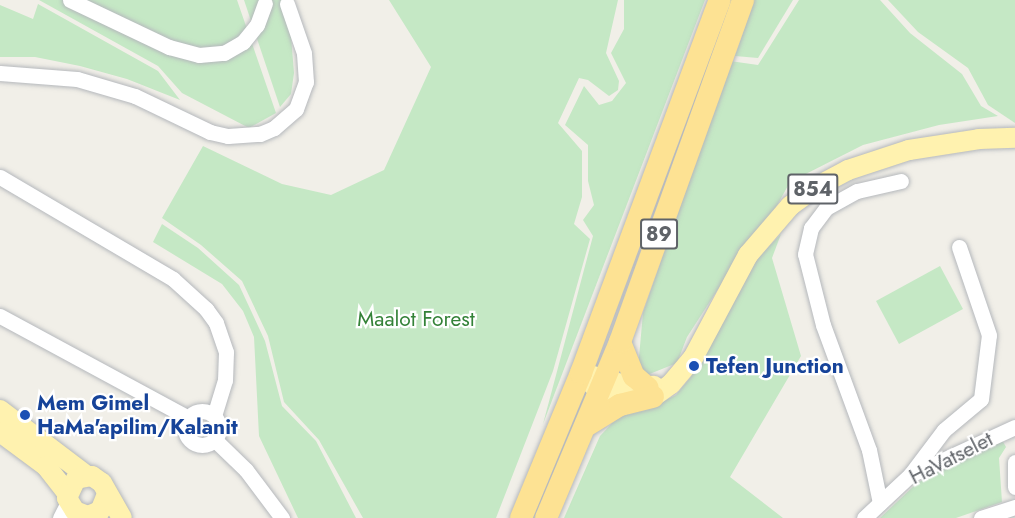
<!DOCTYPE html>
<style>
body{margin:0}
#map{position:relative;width:1015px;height:518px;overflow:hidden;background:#f1efe8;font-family:Jost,sans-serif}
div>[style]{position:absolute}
.green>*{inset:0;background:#c5e8c5}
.roads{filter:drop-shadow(0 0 2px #b5b8bc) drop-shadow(0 0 2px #b5b8bc)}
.minor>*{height:15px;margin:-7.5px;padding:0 7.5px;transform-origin:7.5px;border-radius:7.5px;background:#fff}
.minor>.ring{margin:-7.5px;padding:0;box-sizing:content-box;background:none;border:15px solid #fff;border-radius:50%}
.major>*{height:20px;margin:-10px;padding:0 10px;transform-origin:10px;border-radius:10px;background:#fff2af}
.highway>*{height:22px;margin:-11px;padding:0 11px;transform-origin:11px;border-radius:11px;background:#fde293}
.dots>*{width:16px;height:16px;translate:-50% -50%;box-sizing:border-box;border:3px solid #fff;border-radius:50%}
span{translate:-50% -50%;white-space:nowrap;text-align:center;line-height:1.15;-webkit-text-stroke:4.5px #fff;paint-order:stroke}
.shield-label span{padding:2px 4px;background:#fff;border:2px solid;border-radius:4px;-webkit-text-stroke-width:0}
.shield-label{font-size:20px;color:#5f6368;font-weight:700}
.park-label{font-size:21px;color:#348238}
.transit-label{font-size:21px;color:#164399;font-weight:700}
.left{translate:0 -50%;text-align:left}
.street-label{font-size:21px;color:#5f6368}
</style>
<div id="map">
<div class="green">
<div style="clip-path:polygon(39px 0,237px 0,276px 113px,249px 128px,182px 93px,158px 66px)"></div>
<div style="clip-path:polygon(244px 0,288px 0,294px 73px,291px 94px,280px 107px)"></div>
<div style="clip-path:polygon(389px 0,618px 0,606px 53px,619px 81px,618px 90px,609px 96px,588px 80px,579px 78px,558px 123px,582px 151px,582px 197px,574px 224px,590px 239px,553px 371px,496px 518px,363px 518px,319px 440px,284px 402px,268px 336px,242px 281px,201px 245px,162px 218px,203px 146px,282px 184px,331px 195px,384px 170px,431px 67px)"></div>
<div style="clip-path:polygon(624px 0,705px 0,543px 424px,593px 236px,583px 220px,594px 205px,588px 181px,588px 145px,565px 125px,584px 86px,599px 105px,612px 101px,626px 83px,611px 53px,624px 29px)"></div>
<div style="clip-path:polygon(754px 0,793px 0,758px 58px,735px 56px)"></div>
<div style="clip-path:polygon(799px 0,880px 0,910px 33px,962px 74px,981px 106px,998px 116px,939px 125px,863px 145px,790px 182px,763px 231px,733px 266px,687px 337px,677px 363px,637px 379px,643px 313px,730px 61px,758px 65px)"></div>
<div style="clip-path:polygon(888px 0,1015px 0,1015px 123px,988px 105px,968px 68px,918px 32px)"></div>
<div style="clip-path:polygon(38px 4px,158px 71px,180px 100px,127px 79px,80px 66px,35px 57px,0 57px,0 5px,33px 19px)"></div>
<div style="clip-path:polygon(162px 224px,198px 248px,239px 285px,265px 341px,282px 406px,316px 441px,356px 518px,298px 518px,259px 436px,254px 337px,243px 311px,222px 284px,153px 242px)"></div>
<div style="clip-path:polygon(781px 234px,772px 258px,801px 356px,730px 477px,783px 518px,564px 518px,600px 436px,615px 420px,633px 411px,652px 407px,676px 395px,690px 378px,751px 265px)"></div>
<div style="clip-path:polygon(940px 266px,963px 309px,899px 344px,876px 301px)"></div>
<div style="clip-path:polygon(1001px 438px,1006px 447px,999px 458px,1002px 502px,956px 518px,880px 518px,917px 483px)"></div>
</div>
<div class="roads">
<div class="minor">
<div style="left:70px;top:0;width:110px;rotate:25.4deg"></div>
<div style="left:169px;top:47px;width:31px;rotate:15deg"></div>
<div style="left:199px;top:55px;width:25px;rotate:-5deg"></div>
<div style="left:224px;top:53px;width:22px;rotate:-30deg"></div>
<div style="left:243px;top:42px;width:22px;rotate:-51deg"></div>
<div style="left:257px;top:25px;width:23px;rotate:-70deg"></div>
<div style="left:0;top:73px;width:77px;rotate:4.5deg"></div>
<div style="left:77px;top:79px;width:60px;rotate:16.3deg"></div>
<div style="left:135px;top:96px;width:83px;rotate:25.6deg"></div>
<div style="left:210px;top:132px;width:18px;rotate:13deg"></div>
<div style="left:228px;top:136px;width:32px;rotate:-4deg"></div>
<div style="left:260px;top:134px;width:15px;rotate:-23deg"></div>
<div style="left:274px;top:128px;width:29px;rotate:-41deg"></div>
<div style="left:296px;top:109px;width:29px;rotate:-70deg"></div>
<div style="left:306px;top:82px;width:29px;rotate:-94deg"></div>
<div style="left:304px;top:53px;width:52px;rotate:-109.1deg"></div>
<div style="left:0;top:177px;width:201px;rotate:30.5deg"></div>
<div style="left:173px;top:279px;width:45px;rotate:42.3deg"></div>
<div style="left:206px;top:309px;width:17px;rotate:54deg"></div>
<div style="left:216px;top:323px;width:31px;rotate:71deg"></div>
<div style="left:226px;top:352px;width:28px;rotate:92deg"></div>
<div style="left:225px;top:380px;width:37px;rotate:107deg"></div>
<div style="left:0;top:316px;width:215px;rotate:28.4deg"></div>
<div class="ring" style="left:185px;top:411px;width:19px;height:19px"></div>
<div style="left:215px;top:440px;width:43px;rotate:44.1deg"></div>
<div style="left:246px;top:470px;width:60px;rotate:53.1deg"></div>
<div style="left:1015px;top:462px;width:25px;rotate:90deg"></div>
<div style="left:910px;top:475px;width:56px;rotate:-52.9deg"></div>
<div style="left:944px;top:430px;width:48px;rotate:-40deg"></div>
<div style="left:981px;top:399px;width:64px;rotate:-82.9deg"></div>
<div style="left:989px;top:335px;width:93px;rotate:-108.8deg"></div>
<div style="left:880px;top:503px;width:54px;rotate:-101.7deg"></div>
<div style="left:869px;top:450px;width:133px;rotate:-110.2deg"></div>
<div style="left:823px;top:325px;width:73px;rotate:-104.2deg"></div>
<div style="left:805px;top:254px;width:27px;rotate:-77deg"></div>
<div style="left:811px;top:228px;width:25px;rotate:-53deg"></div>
<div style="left:826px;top:208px;width:35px;rotate:-29deg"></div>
<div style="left:857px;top:191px;width:45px;rotate:-12.8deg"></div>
<div style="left:60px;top:518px;width:18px;rotate:-63deg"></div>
<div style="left:864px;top:518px;width:63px;rotate:-43.1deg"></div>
<div style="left:910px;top:475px;width:115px;rotate:-24.6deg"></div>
<div style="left:981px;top:518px;width:36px;rotate:-18deg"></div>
</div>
<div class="major">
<div style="left:589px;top:375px;width:45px;rotate:15.6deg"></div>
<div style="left:632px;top:387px;width:22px;rotate:-3deg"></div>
<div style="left:589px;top:381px;width:16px;rotate:45deg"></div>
<div style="left:600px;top:392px;width:37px;rotate:13deg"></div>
<div style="left:636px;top:400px;width:17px;rotate:-10deg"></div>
<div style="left:653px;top:397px;width:22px;rotate:-36deg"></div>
<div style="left:671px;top:384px;width:34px;rotate:-50deg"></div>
<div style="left:693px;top:358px;width:117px;rotate:-61.9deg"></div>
<div style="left:748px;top:255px;width:65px;rotate:-49.4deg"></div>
<div style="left:790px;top:206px;width:32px;rotate:-36deg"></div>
<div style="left:816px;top:187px;width:36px;rotate:-28deg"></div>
<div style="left:848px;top:170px;width:64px;rotate:-18.2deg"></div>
<div style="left:909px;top:150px;width:71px;rotate:-8.9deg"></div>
<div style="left:979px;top:139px;width:36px;rotate:-2deg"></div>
<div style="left:0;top:410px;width:108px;rotate:37.1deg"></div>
<div style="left:0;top:432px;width:57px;rotate:36.5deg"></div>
<div style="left:46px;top:466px;width:34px;rotate:52deg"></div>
<div style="left:107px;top:494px;width:18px;rotate:112deg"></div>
<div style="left:100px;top:511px;width:13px;rotate:157deg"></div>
<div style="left:88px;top:516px;width:14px;rotate:-159deg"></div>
<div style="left:75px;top:511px;width:15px;rotate:-122deg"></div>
<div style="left:67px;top:498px;width:21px;rotate:-65deg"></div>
<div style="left:76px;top:479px;width:16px;rotate:-11deg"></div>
<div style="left:92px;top:476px;width:12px;rotate:35deg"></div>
<div style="left:102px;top:483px;width:40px;rotate:60.3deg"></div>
</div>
<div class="highway">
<div style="left:620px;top:342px;width:37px;rotate:68deg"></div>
<div style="left:634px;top:376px;width:18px;rotate:41deg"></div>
<div style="left:586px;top:426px;width:40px;rotate:-32deg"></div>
<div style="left:620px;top:405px;width:34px;rotate:-14deg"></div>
<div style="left:521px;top:518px;width:157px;rotate:-67.5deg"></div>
<div style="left:581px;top:373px;width:398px;rotate:-69.6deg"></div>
<div style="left:546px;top:518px;width:191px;rotate:-67.2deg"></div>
<div style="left:620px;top:342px;width:363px;rotate:-70.2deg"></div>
</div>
</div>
<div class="dots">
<div style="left:694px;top:366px;background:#1a4fb4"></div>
<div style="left:25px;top:415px;background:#1a4fb4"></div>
</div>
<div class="shield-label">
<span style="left:813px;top:189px">854</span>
<span style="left:659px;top:234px">89</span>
</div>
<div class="park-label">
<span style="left:416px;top:319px">Maalot Forest</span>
</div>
<div class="transit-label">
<span class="left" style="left:706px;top:366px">Tefen Junction</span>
<span class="left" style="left:37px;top:415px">Mem Gimel<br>HaMa'apilim/Kalanit</span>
</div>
<div class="street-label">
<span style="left:951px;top:458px;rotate:-27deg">HaVatselet</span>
</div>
</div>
